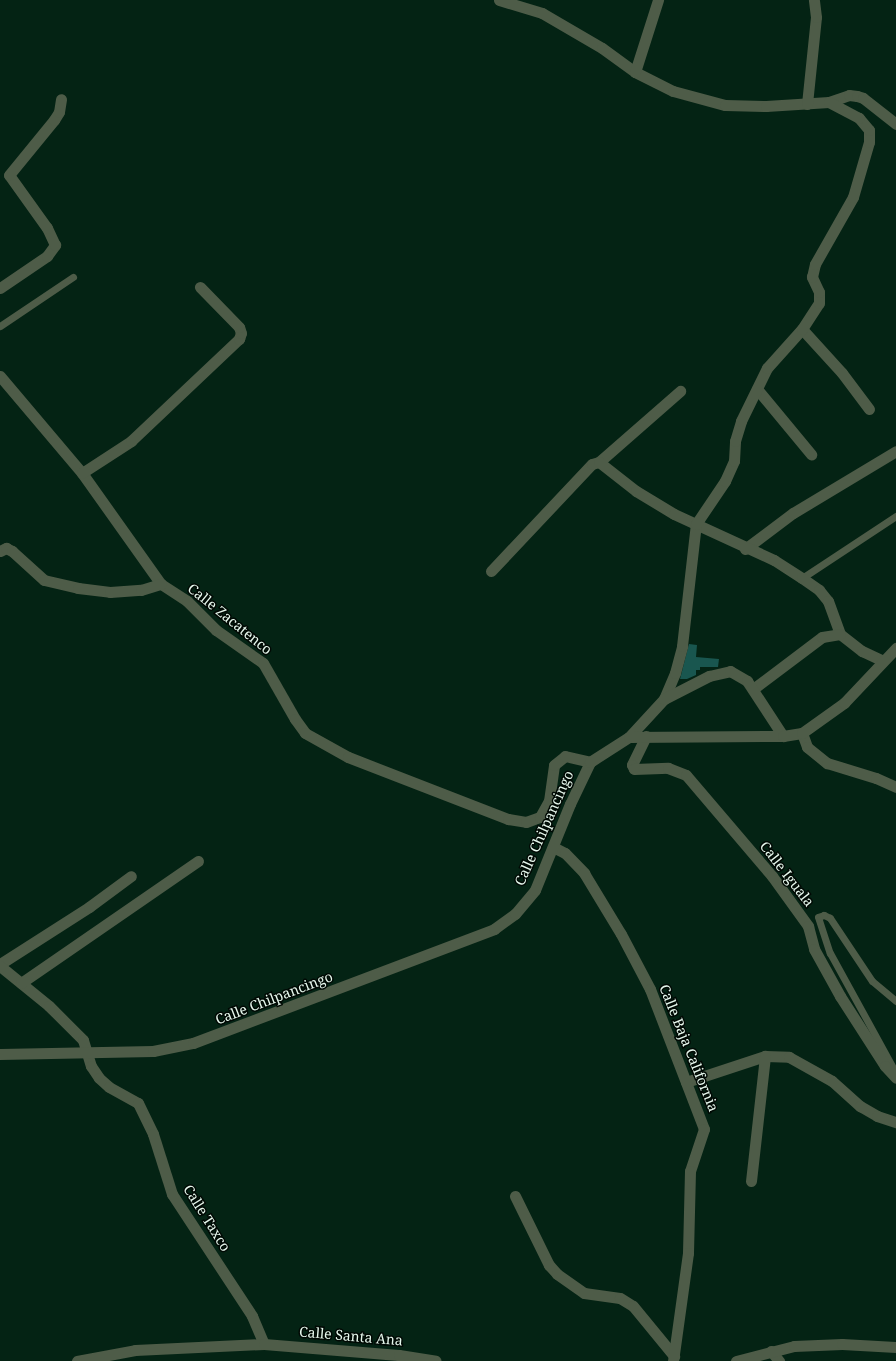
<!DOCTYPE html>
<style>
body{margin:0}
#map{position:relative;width:896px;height:1361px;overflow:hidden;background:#042314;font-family:"Noto Serif",serif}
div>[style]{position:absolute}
.building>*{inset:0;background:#19564f}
.service>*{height:7px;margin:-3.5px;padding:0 3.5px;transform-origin:3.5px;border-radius:3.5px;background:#4e5c48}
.minor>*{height:11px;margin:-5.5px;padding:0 5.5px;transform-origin:5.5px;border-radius:5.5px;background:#4e5c48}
.tertiary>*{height:11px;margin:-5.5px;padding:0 5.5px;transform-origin:5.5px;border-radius:5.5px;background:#4e5c48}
span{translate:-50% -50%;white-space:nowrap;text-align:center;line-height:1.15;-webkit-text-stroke:3px #010904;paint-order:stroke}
.street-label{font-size:14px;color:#e6f8ed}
</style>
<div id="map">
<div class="building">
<div style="clip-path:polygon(689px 644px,697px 645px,696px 657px,719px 659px,718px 667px,700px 667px,700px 670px,696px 670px,696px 675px,687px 679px,680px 679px)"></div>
</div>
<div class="service">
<div style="left:0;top:326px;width:88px;rotate:-33.9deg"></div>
<div style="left:802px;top:578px;width:113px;rotate:-33.4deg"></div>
<div style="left:896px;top:1001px;width:31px;rotate:-140deg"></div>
<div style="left:872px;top:981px;width:76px;rotate:-123.7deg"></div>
<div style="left:830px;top:918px;width:7px;rotate:-153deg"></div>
<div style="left:824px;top:915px;width:6px;rotate:162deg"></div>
<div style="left:818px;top:917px;width:38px;rotate:72deg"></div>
<div style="left:830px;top:953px;width:137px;rotate:61.2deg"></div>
</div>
<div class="minor">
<div style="left:499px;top:0;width:45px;rotate:16.8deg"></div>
<div style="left:542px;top:13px;width:69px;rotate:30.3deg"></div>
<div style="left:602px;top:48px;width:41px;rotate:36deg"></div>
<div style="left:635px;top:72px;width:42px;rotate:26.6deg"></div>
<div style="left:673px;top:91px;width:54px;rotate:15.1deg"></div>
<div style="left:725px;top:105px;width:41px;rotate:1.4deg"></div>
<div style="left:766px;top:106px;width:63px;rotate:-3.6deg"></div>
<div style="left:829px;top:102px;width:21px;rotate:-19deg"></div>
<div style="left:849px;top:95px;width:8px;rotate:7deg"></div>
<div style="left:857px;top:96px;width:6px;rotate:18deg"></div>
<div style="left:863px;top:98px;width:42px;rotate:38.2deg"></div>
<div style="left:635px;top:72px;width:76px;rotate:-72.3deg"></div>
<div style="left:807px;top:104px;width:87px;rotate:-84.1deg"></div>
<div style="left:816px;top:17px;width:17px;rotate:-97deg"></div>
<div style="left:0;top:288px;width:57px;rotate:-34.2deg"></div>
<div style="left:47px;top:256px;width:14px;rotate:-54deg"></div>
<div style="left:55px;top:245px;width:19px;rotate:-115deg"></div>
<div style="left:47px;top:228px;width:65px;rotate:-125.6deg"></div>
<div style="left:9px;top:175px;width:71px;rotate:-50.7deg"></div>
<div style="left:54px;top:120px;width:9px;rotate:-58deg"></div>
<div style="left:59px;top:112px;width:13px;rotate:-81deg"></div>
<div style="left:802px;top:329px;width:59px;rotate:47.7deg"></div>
<div style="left:842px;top:373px;width:45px;rotate:53.1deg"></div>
<div style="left:0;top:376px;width:127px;rotate:49.8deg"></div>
<div style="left:82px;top:473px;width:136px;rotate:54.6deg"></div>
<div style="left:161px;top:584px;width:31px;rotate:33deg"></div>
<div style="left:187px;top:601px;width:41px;rotate:45deg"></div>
<div style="left:216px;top:630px;width:57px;rotate:35.1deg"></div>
<div style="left:263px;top:663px;width:64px;rotate:60.3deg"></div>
<div style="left:295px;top:719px;width:17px;rotate:54deg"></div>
<div style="left:305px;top:733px;width:49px;rotate:29.2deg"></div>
<div style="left:348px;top:757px;width:172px;rotate:21.2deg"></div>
<div style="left:508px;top:819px;width:18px;rotate:9deg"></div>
<div style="left:526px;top:822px;width:15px;rotate:-20deg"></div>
<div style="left:540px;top:817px;width:18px;rotate:-61deg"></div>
<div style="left:549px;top:801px;width:36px;rotate:-82deg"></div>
<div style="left:554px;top:765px;width:14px;rotate:-39deg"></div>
<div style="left:565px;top:756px;width:26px;rotate:13deg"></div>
<div style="left:757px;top:389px;width:85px;rotate:50.3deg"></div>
<div style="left:599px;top:462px;width:108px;rotate:-41.2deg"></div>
<div style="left:82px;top:473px;width:59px;rotate:-33.1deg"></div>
<div style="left:131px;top:441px;width:149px;rotate:-43.4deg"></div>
<div style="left:239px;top:339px;width:6px;rotate:-72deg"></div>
<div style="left:241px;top:333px;width:6px;rotate:-108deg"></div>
<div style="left:239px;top:327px;width:56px;rotate:-134.3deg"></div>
<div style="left:745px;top:549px;width:60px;rotate:-36.9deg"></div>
<div style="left:793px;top:513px;width:120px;rotate:-31deg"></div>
<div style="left:0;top:551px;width:7px;rotate:-27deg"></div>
<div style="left:6px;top:548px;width:7px;rotate:27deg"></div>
<div style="left:12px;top:551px;width:43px;rotate:42.2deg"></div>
<div style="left:44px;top:580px;width:35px;rotate:13deg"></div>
<div style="left:78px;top:588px;width:32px;rotate:7deg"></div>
<div style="left:110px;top:592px;width:31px;rotate:-4deg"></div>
<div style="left:141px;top:590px;width:21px;rotate:-17deg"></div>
<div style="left:491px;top:571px;width:147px;rotate:-46.7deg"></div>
<div style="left:592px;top:464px;width:7px;rotate:-16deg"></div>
<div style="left:599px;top:462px;width:47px;rotate:38.1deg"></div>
<div style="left:636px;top:491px;width:44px;rotate:31.2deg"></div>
<div style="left:674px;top:514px;width:110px;rotate:24.7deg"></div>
<div style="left:774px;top:560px;width:33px;rotate:33deg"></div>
<div style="left:802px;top:578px;width:21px;rotate:35deg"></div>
<div style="left:819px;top:590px;width:14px;rotate:51deg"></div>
<div style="left:828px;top:601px;width:35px;rotate:70deg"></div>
<div style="left:840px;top:634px;width:28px;rotate:38deg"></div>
<div style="left:862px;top:651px;width:23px;rotate:25deg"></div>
<div style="left:753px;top:689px;width:86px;rotate:-37deg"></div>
<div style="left:822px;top:637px;width:18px;rotate:-9deg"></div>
<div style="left:664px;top:699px;width:28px;rotate:-67deg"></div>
<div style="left:675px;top:673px;width:28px;rotate:-75deg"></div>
<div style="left:682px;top:646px;width:123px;rotate:-83.5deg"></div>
<div style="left:696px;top:524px;width:52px;rotate:-56deg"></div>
<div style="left:725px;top:481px;width:22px;rotate:-66deg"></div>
<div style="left:734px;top:461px;width:20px;rotate:-87deg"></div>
<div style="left:735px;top:441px;width:21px;rotate:-73deg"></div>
<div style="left:741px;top:421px;width:59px;rotate:-63.9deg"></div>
<div style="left:767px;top:368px;width:52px;rotate:-48.1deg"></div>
<div style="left:802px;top:329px;width:31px;rotate:-57deg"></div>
<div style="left:819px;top:303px;width:11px;rotate:-90deg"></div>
<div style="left:819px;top:292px;width:17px;rotate:-115deg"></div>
<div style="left:812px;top:277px;width:13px;rotate:-77deg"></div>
<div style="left:815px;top:264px;width:77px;rotate:-60.4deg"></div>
<div style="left:853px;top:197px;width:57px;rotate:-73.8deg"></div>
<div style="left:869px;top:142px;width:12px;rotate:-90deg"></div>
<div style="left:869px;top:130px;width:16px;rotate:-130deg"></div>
<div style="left:859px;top:118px;width:34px;rotate:-152deg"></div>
<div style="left:802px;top:733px;width:15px;rotate:70deg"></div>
<div style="left:807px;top:747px;width:26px;rotate:39deg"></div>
<div style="left:827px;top:763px;width:51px;rotate:17deg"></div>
<div style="left:876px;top:778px;width:22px;rotate:24deg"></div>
<div style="left:646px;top:736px;width:32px;rotate:116deg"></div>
<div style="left:632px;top:765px;width:4px;rotate:63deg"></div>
<div style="left:634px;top:769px;width:34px;rotate:-2deg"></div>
<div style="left:668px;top:768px;width:19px;rotate:21deg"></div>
<div style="left:686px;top:775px;width:133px;rotate:49.6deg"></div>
<div style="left:772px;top:876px;width:62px;rotate:54.2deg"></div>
<div style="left:808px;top:926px;width:24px;rotate:75deg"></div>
<div style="left:814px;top:949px;width:54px;rotate:61deg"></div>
<div style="left:840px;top:996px;width:83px;rotate:57.3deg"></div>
<div style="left:885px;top:1066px;width:16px;rotate:47deg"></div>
<div style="left:629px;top:737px;width:52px;rotate:-47.4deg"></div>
<div style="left:664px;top:699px;width:51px;rotate:-27.1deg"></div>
<div style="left:709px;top:676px;width:22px;rotate:-13deg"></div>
<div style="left:730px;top:671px;width:20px;rotate:30deg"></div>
<div style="left:747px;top:681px;width:66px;rotate:56.8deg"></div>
<div style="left:0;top:964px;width:106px;rotate:-32.6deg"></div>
<div style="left:89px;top:907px;width:52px;rotate:-36.4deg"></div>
<div style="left:0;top:966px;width:63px;rotate:39.2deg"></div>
<div style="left:49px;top:1006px;width:48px;rotate:45deg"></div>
<div style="left:83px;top:1040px;width:27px;rotate:73deg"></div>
<div style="left:91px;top:1066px;width:14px;rotate:56deg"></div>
<div style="left:99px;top:1078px;width:13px;rotate:42deg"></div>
<div style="left:109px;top:1087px;width:33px;rotate:29deg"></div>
<div style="left:138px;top:1103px;width:34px;rotate:64deg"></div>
<div style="left:153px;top:1134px;width:63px;rotate:72.4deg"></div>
<div style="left:172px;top:1194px;width:146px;rotate:56.7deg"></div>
<div style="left:252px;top:1316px;width:30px;rotate:67deg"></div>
<div style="left:21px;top:983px;width:215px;rotate:-34.6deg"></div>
<div style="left:686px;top:1082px;width:83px;rotate:-18.2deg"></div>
<div style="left:765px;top:1056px;width:24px;rotate:2deg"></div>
<div style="left:789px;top:1057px;width:49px;rotate:29.2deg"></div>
<div style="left:832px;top:1081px;width:38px;rotate:42deg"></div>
<div style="left:860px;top:1106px;width:20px;rotate:30deg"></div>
<div style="left:877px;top:1116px;width:20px;rotate:18deg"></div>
<div style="left:751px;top:1181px;width:126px;rotate:-83.6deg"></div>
<div style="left:515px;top:1196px;width:77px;rotate:63.8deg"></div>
<div style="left:549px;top:1265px;width:12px;rotate:48deg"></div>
<div style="left:557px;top:1274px;width:33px;rotate:35deg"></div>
<div style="left:584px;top:1293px;width:36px;rotate:8deg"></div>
<div style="left:620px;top:1298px;width:15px;rotate:32deg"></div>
<div style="left:633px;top:1306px;width:65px;rotate:50.6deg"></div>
<div style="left:771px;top:1351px;width:13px;rotate:51deg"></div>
<div style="left:77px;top:1361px;width:59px;rotate:-10.7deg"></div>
<div style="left:135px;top:1350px;width:129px;rotate:-2.7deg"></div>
<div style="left:264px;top:1344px;width:135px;rotate:4.7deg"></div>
<div style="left:399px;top:1355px;width:37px;rotate:9deg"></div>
<div style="left:736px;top:1361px;width:60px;rotate:-14.5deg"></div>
<div style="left:794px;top:1346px;width:48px;rotate:-2.4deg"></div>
<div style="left:842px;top:1344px;width:54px;rotate:3.2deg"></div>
</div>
<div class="tertiary">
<div style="left:553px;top:847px;width:13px;rotate:27deg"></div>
<div style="left:565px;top:853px;width:28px;rotate:46deg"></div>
<div style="left:584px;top:873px;width:71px;rotate:58.8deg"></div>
<div style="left:621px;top:934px;width:62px;rotate:62.2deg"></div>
<div style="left:650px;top:989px;width:150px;rotate:68.9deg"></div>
<div style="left:704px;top:1129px;width:44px;rotate:108.4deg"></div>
<div style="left:690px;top:1171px;width:82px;rotate:91.4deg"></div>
<div style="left:688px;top:1253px;width:109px;rotate:97.9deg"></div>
<div style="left:0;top:1054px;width:153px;rotate:-1.1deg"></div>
<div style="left:153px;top:1051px;width:41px;rotate:-11.3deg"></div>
<div style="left:193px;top:1043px;width:322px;rotate:-20.7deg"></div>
<div style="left:494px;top:929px;width:26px;rotate:-36deg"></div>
<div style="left:515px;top:914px;width:31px;rotate:-50deg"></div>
<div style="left:535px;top:890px;width:93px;rotate:-67.9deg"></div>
<div style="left:570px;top:804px;width:47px;rotate:-64.5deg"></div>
<div style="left:590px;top:762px;width:46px;rotate:-32.7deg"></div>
<div style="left:629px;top:737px;width:154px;rotate:-0.4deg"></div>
<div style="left:783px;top:736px;width:19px;rotate:-9deg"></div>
<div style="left:802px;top:733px;width:52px;rotate:-35.5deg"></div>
<div style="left:844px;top:703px;width:76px;rotate:-46.6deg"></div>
</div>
<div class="street-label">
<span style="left:230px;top:619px;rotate:39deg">Calle Zacatenco</span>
<span style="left:544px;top:828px;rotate:-66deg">Calle Chilpancingo</span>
<span style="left:787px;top:874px;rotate:52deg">Calle Iguala</span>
<span style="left:274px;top:998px;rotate:-21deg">Calle Chilpancingo</span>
<span style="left:689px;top:1048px;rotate:68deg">Calle Baja California</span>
<span style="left:207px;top:1218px;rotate:58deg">Calle Taxco</span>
<span style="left:351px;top:1336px;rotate:5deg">Calle Santa Ana</span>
</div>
</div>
